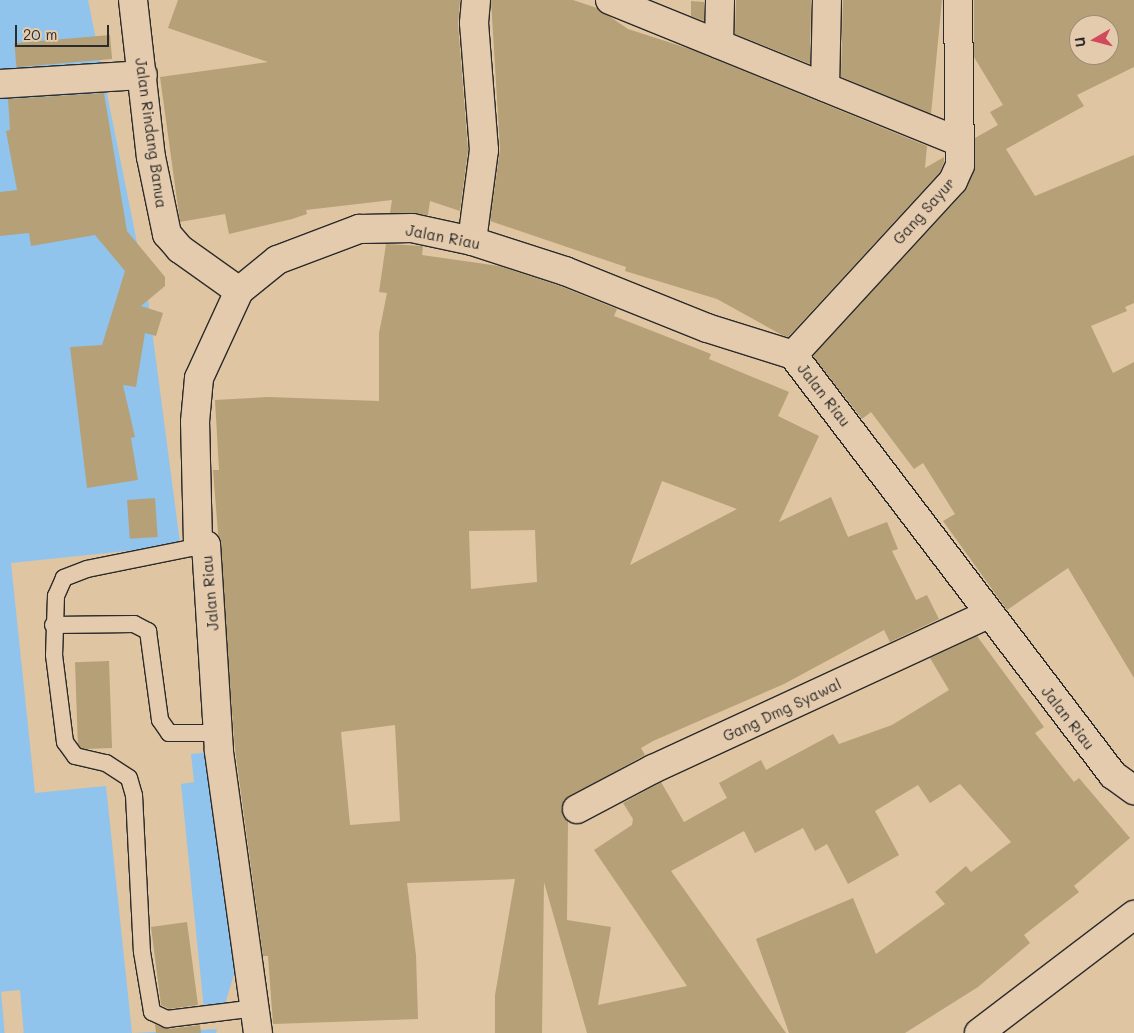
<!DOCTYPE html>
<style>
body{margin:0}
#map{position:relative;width:1134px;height:1033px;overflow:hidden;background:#dfc5a1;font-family:Mali,sans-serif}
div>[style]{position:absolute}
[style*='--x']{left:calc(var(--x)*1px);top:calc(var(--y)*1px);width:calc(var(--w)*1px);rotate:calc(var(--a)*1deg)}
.water>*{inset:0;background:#90c4ed}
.pier>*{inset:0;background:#dfc5a1;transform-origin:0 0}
.building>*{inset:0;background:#b6a077;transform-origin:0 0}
.roads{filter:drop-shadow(1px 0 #2b2b2b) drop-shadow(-1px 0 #2b2b2b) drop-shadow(0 1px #2b2b2b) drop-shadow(0 -1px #2b2b2b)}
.service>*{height:16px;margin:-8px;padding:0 8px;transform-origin:8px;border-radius:8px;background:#e5cbad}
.minor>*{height:28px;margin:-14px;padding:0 14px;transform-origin:14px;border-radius:14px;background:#e5cbad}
.tertiary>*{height:28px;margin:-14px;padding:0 14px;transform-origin:14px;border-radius:14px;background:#e5cbad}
span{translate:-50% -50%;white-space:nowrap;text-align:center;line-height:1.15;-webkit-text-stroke:5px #e5cbad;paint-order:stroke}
.street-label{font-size:15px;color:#2b2b2b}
.north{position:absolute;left:1069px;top:15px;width:50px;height:50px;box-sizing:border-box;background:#e5cbad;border:1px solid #9b8b79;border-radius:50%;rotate:262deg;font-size:14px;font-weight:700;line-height:20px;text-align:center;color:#2b2b2b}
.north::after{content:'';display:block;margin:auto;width:18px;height:22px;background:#d1495b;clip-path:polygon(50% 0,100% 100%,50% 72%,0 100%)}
.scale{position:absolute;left:15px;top:25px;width:94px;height:22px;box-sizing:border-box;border:2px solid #2b2b2b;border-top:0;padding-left:6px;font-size:15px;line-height:18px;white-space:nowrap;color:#2b2b2b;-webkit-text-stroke:4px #e5cbad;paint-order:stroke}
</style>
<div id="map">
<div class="water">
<i style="clip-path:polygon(0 0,88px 0,147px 292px,236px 968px,216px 1033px,0 1033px)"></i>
</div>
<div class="pier">
<i style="clip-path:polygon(183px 545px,210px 752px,191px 754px,194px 782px,181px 784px,204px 1010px,226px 1008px,219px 1029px,132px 1033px,106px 786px,35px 793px,11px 563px)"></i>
<i style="left:20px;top:990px;width:43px;height:19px;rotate:85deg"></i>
</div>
<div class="building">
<i style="clip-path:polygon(178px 0,460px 0,458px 24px,468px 150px,460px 211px,430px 201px,428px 215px,390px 213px,392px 200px,306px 210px,307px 214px,292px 219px,229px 234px,225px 214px,180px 222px,160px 77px,268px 62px,168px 28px)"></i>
<i style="clip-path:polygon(491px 0,573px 0,597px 8px,628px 29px,690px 49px,927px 146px,925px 168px,944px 157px,944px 162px,940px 172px,788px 337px,782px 335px,717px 299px,625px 271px,626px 267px,490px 221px,500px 149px)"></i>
<i style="clip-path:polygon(736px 0,811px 0,810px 64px,735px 34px)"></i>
<i style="clip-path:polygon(843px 0,942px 0,931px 114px,841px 77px)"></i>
<i style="clip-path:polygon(evenodd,974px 0,1134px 0,1134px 67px,1077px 95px,1084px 106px,1006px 149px,1035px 196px,1134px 155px,1134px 303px,1125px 307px,1127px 311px,1091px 326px,1113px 373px,1134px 362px,1134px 678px,1068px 568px,1007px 610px,943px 521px,955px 514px,923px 463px,914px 469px,871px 412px,862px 419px,813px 356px,964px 192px,974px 171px,975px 138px,998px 125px,990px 112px,1003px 105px,974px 57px,974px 0,1079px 25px,1109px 25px,1109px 55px,1079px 55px,1079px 25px)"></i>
<i style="clip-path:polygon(691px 1px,704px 2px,704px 21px,691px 16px)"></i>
<i style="left:110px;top:35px;width:24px;height:96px;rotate:85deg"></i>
<i style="clip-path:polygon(104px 93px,127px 231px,165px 277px,165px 286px,141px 306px,163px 313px,156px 336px,145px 333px,136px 387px,123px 385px,135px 437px,131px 438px,138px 480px,87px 488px,70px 347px,102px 345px,125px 271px,95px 235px,31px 246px,29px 233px,0 236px,0 192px,17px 190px,6px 131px,10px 130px,8px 99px)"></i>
<i style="clip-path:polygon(evenodd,386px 244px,423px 246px,422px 255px,499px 266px,560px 286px,617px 309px,614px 316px,711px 354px,709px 359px,789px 392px,778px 416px,819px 436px,779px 522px,831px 497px,848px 537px,887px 522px,898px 549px,892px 551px,916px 600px,927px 595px,939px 619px,890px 642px,884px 630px,784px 684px,653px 741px,641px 748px,645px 755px,564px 800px,561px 809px,568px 822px,567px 920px,611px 927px,598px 1005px,687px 986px,594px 850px,632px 825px,633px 819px,623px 803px,661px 782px,684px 822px,727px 798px,719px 783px,761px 760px,766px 770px,833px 734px,839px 744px,892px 725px,949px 690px,930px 658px,977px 636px,1044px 727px,1035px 733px,1074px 782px,1079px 778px,1130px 838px,1074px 886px,1079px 892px,1024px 935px,1030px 943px,978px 987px,905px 1033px,789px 1033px,756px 939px,853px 898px,876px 954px,945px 904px,935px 892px,966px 866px,971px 872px,1011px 842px,960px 784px,930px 803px,918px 785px,875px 811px,899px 855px,848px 884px,827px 844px,815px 851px,803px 828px,755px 853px,744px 831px,671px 871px,786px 1033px,587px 1033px,544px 882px,542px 1033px,495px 1033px,495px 995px,515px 879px,407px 883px,416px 955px,418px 1019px,273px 1024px,268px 956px,263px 956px,235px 749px,213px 470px,219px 470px,215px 400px,268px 397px,379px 401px,379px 333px,387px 293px,379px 292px,386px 244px,662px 481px,737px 509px,630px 565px,662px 481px,386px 244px,535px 530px,537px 582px,471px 589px,469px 531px,535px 530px,386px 244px,395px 725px,400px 821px,350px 825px,341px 732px,395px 725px)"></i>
<i style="left:155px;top:498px;width:39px;height:28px;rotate:86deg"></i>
<i style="left:109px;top:661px;width:87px;height:34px;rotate:88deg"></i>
<i style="clip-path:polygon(187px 922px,198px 1005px,169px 1009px,161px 1005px,151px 927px)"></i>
<i style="clip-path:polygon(155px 1024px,168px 1029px,200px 1025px,201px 1033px,156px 1033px)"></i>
</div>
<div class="roads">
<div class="service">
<i style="--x:206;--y:545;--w:121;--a:168.6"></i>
<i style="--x:87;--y:569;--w:25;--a:159"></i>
<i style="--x:64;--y:578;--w:20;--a:114"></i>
<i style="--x:56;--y:596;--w:59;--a:91.9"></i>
<i style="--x:54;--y:655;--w:88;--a:82.8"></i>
<i style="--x:65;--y:742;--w:17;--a:54"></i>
<i style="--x:75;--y:756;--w:32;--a:13"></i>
<i style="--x:106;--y:763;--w:27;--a:33"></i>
<i style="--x:129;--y:778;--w:18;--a:74"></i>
<i style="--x:134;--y:795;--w:157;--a:87.1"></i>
<i style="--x:142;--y:952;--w:61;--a:80.5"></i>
<i style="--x:152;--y:1012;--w:17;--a:25"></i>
<i style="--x:167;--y:1019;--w:90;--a:-7"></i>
<i style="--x:53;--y:625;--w:81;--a:-0.7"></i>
<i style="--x:134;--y:624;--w:16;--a:27"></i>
<i style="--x:148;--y:631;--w:90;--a:82.3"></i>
<i style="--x:160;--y:720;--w:16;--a:55"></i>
<i style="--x:169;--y:733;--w:50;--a:0"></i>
</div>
<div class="minor">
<i style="--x:133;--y:0;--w:158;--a:83.5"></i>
<i style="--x:151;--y:157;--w:79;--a:78.3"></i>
<i style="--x:167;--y:234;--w:20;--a:49"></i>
<i style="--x:180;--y:249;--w:72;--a:35.4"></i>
<i style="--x:610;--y:0;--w:377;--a:22.1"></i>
<i style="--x:719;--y:44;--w:44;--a:-88.7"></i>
<i style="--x:0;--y:84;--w:143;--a:-3.6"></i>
<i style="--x:825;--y:87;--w:87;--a:-88.7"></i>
<i style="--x:472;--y:241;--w:92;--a:-82.5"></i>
<i style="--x:484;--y:150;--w:127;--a:-94.5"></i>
<i style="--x:474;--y:23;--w:23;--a:-85"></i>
<i style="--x:793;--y:355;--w:236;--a:-47.4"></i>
<i style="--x:953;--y:181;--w:17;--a:-66"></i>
<i style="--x:960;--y:165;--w:165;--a:-90.7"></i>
<i style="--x:577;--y:809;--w:86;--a:-27.8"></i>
<i style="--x:653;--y:769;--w:369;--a:-24.8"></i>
<i style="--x:258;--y:1033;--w:285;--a:-97.9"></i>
<i style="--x:219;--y:751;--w:206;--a:-93.6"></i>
<i style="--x:206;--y:545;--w:8;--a:-166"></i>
<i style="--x:198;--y:543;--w:121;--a:-91.4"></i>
<i style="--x:195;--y:422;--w:44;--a:-84.8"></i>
<i style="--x:199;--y:378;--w:96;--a:-65.3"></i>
<i style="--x:239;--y:291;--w:49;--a:-39.2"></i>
<i style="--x:277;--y:260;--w:88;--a:-20.7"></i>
<i style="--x:359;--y:229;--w:53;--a:-1.1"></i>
<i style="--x:412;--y:228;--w:61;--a:12.2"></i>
<i style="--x:472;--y:241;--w:98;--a:17.9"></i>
<i style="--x:565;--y:271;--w:153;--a:21.9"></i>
<i style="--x:707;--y:328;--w:90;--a:17.4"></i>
<i style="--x:793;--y:355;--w:528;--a:52.7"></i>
<i style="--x:1113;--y:775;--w:26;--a:36"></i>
</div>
<div class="tertiary">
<i style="--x:979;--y:1033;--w:195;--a:-37.3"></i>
</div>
</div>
<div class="street-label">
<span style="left:151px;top:133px;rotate:82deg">Jalan Rindang Banua</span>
<span style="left:924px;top:211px;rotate:-48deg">Gang Sayur</span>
<span style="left:443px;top:237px;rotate:11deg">Jalan Riau</span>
<span style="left:824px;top:395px;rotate:52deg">Jalan Riau</span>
<span style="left:210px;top:593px;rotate:-95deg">Jalan Riau</span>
<span style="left:782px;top:710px;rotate:-25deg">Gang Dmg Syawal</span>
<span style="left:1068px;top:718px;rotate:52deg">Jalan Riau</span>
</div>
<div class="north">U</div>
<div class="scale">20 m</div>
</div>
